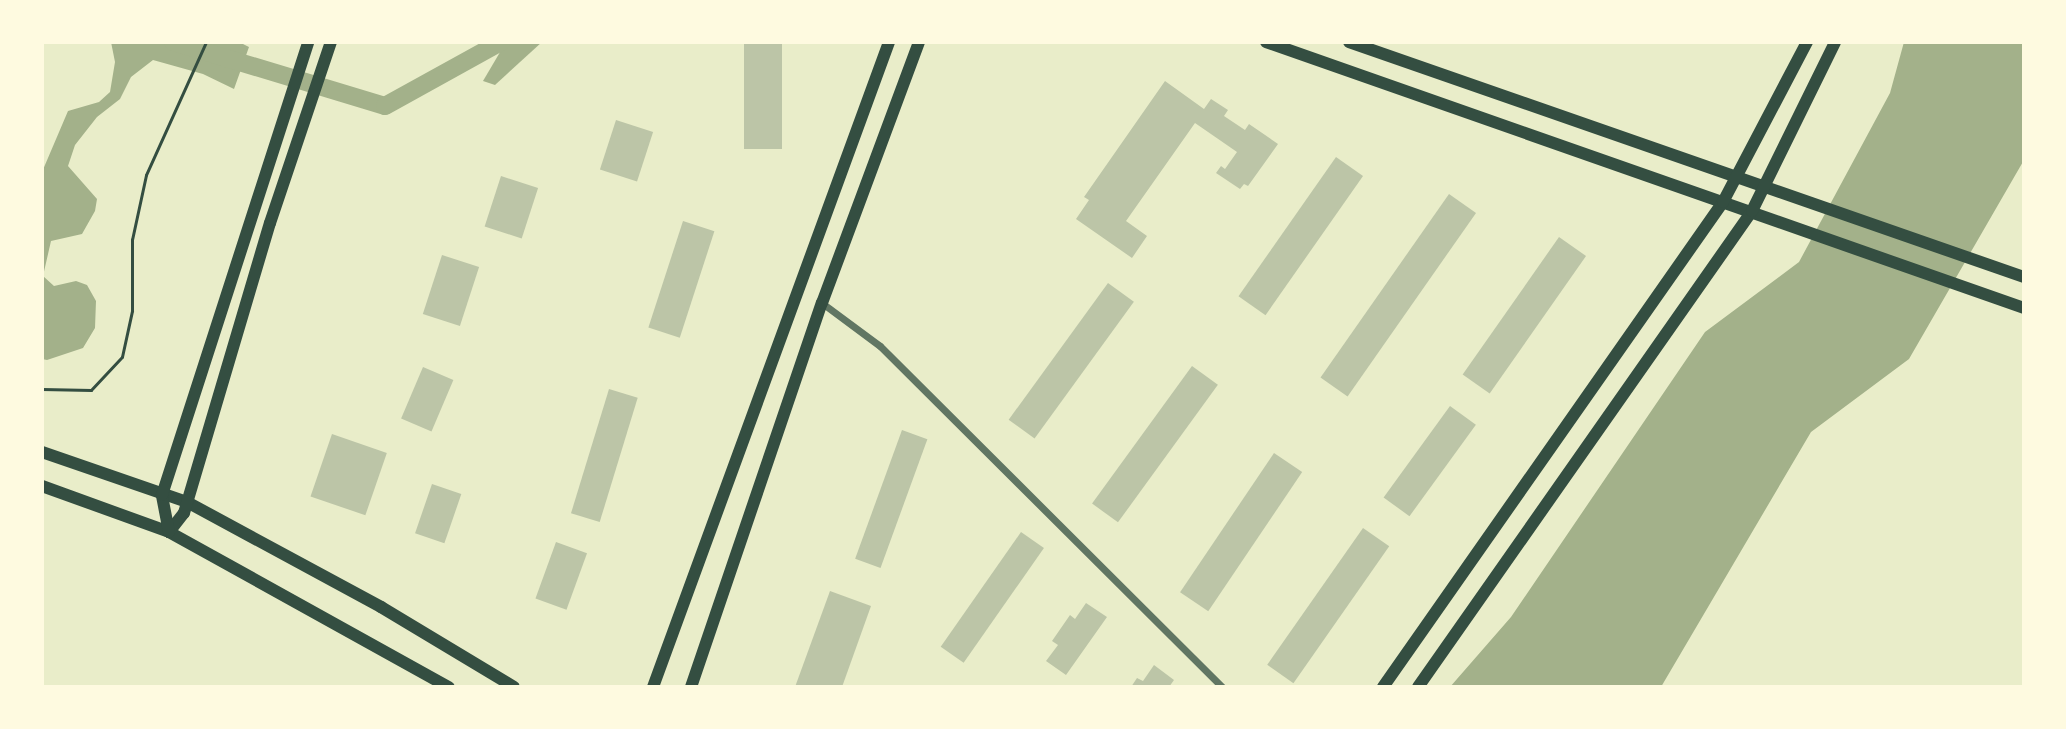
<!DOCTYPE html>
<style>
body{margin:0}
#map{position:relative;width:2066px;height:729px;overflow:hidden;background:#e9edc9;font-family:Mulish,sans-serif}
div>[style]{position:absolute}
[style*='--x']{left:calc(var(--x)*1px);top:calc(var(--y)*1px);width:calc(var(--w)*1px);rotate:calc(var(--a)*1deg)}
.water>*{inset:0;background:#a3b18a}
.canal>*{height:18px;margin:-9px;padding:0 9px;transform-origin:9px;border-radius:9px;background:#a3b18a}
.building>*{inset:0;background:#bcc5a7;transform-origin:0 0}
.path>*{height:2.5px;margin:-1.25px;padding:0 1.25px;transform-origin:1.25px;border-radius:1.25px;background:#344e41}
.minor>*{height:7px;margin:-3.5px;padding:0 3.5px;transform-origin:3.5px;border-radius:3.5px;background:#617663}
.secondary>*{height:12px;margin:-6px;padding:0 6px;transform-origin:6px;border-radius:6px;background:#344e41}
span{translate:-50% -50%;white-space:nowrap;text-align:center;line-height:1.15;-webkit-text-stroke:7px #fefae0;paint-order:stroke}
.frame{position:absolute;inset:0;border:44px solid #fefae0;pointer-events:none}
</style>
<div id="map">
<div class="water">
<i style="clip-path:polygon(111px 42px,239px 42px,249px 47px,234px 89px,203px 74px,153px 60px,131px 77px,120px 99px,97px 117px,75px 145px,68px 166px,97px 199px,95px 211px,82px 234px,51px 241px,43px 276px,54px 286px,76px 281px,87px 285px,96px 301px,95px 328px,83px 348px,47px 360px,42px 359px,42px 172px,68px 111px,99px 102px,110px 92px,115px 62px)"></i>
<i style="clip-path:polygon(506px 42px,542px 42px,495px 85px,483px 81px)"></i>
<i style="clip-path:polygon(1904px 42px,2024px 42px,2024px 160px,1909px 359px,1811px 432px,1661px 687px,1450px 687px,1511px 617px,1705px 332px,1799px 262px,1890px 93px)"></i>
</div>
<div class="canal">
<i style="--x:173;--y:42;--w:221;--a:16.8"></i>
<i style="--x:385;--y:106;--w:132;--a:-28.9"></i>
</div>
<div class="building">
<i style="left:744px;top:42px;width:38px;height:107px"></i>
<i style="clip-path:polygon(1165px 81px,1204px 109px,1211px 99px,1228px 110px,1224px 116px,1245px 130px,1249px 124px,1278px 144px,1248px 186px,1244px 184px,1240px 189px,1216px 173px,1221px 166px,1225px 169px,1237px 152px,1195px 123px,1126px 221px,1147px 236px,1132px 258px,1076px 219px,1089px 200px,1084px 197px)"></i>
<i style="left:616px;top:120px;width:39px;height:52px;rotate:18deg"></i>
<i style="left:1336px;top:157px;width:33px;height:170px;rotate:35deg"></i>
<i style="left:501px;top:176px;width:39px;height:53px;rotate:18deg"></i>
<i style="left:1449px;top:194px;width:33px;height:224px;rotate:35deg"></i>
<i style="left:683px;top:221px;width:33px;height:112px;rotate:18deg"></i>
<i style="left:1559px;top:237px;width:33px;height:168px;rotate:35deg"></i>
<i style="left:442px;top:255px;width:39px;height:62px;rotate:18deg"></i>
<i style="left:1108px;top:283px;width:32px;height:169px;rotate:36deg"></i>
<i style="left:1192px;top:366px;width:32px;height:170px;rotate:36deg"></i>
<i style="left:423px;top:367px;width:33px;height:56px;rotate:23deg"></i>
<i style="left:609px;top:389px;width:30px;height:130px;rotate:17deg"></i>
<i style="left:1450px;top:406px;width:32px;height:113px;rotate:36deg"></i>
<i style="left:902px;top:430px;width:27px;height:137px;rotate:20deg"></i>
<i style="left:332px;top:434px;width:58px;height:66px;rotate:19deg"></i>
<i style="left:1274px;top:453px;width:34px;height:168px;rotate:34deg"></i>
<i style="left:432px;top:484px;width:31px;height:52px;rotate:19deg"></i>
<i style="left:1363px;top:528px;width:32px;height:167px;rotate:35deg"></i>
<i style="left:1021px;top:532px;width:28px;height:140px;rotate:35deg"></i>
<i style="left:556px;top:542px;width:33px;height:60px;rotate:20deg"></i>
<i style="clip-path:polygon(830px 591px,871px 606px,842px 687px,795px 687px)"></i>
<i style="clip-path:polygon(1086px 603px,1107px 617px,1066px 675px,1046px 661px,1058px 645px,1052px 641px,1070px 615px,1075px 619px)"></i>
<i style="clip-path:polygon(1154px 665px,1174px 680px,1169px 687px,1131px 687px,1137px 678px,1143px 681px)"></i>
</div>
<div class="path">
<i style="--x:42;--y:389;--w:49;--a:1.2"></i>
<i style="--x:91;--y:390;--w:45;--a:-46.8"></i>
<i style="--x:122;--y:357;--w:47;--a:-77.7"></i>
<i style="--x:132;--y:311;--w:71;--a:-90"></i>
<i style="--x:132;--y:240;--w:66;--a:-77.8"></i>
<i style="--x:146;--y:175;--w:146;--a:-65.7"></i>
</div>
<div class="minor">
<i style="--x:822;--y:303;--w:72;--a:36.6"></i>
<i style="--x:880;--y:346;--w:483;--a:44.9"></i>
</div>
<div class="secondary">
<i style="--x:1266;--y:42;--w:803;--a:19.34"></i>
<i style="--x:1349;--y:42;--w:715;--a:19.2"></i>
<i style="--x:42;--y:452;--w:153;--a:19"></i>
<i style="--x:187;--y:502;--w:221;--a:28.4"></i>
<i style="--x:381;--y:607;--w:155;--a:31"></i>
<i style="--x:42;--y:486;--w:135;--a:19.9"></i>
<i style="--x:169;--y:532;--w:320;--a:29"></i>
<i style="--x:169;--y:532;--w:24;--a:-52"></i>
<i style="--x:184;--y:513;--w:302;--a:-73.5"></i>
<i style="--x:270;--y:223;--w:191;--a:-71.4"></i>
<i style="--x:169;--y:532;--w:38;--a:-101"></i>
<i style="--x:162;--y:495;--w:476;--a:-72.1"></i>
<i style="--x:653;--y:687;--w:687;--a:-69.9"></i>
<i style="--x:691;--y:687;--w:406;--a:-71.2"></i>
<i style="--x:822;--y:303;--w:278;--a:-69.6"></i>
<i style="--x:1383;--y:687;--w:592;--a:-54.97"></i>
<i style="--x:1723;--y:202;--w:181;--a:-62.3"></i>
<i style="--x:1418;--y:687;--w:581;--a:-54.94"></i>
<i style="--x:1752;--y:211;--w:188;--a:-63.8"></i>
</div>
<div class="frame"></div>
</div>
